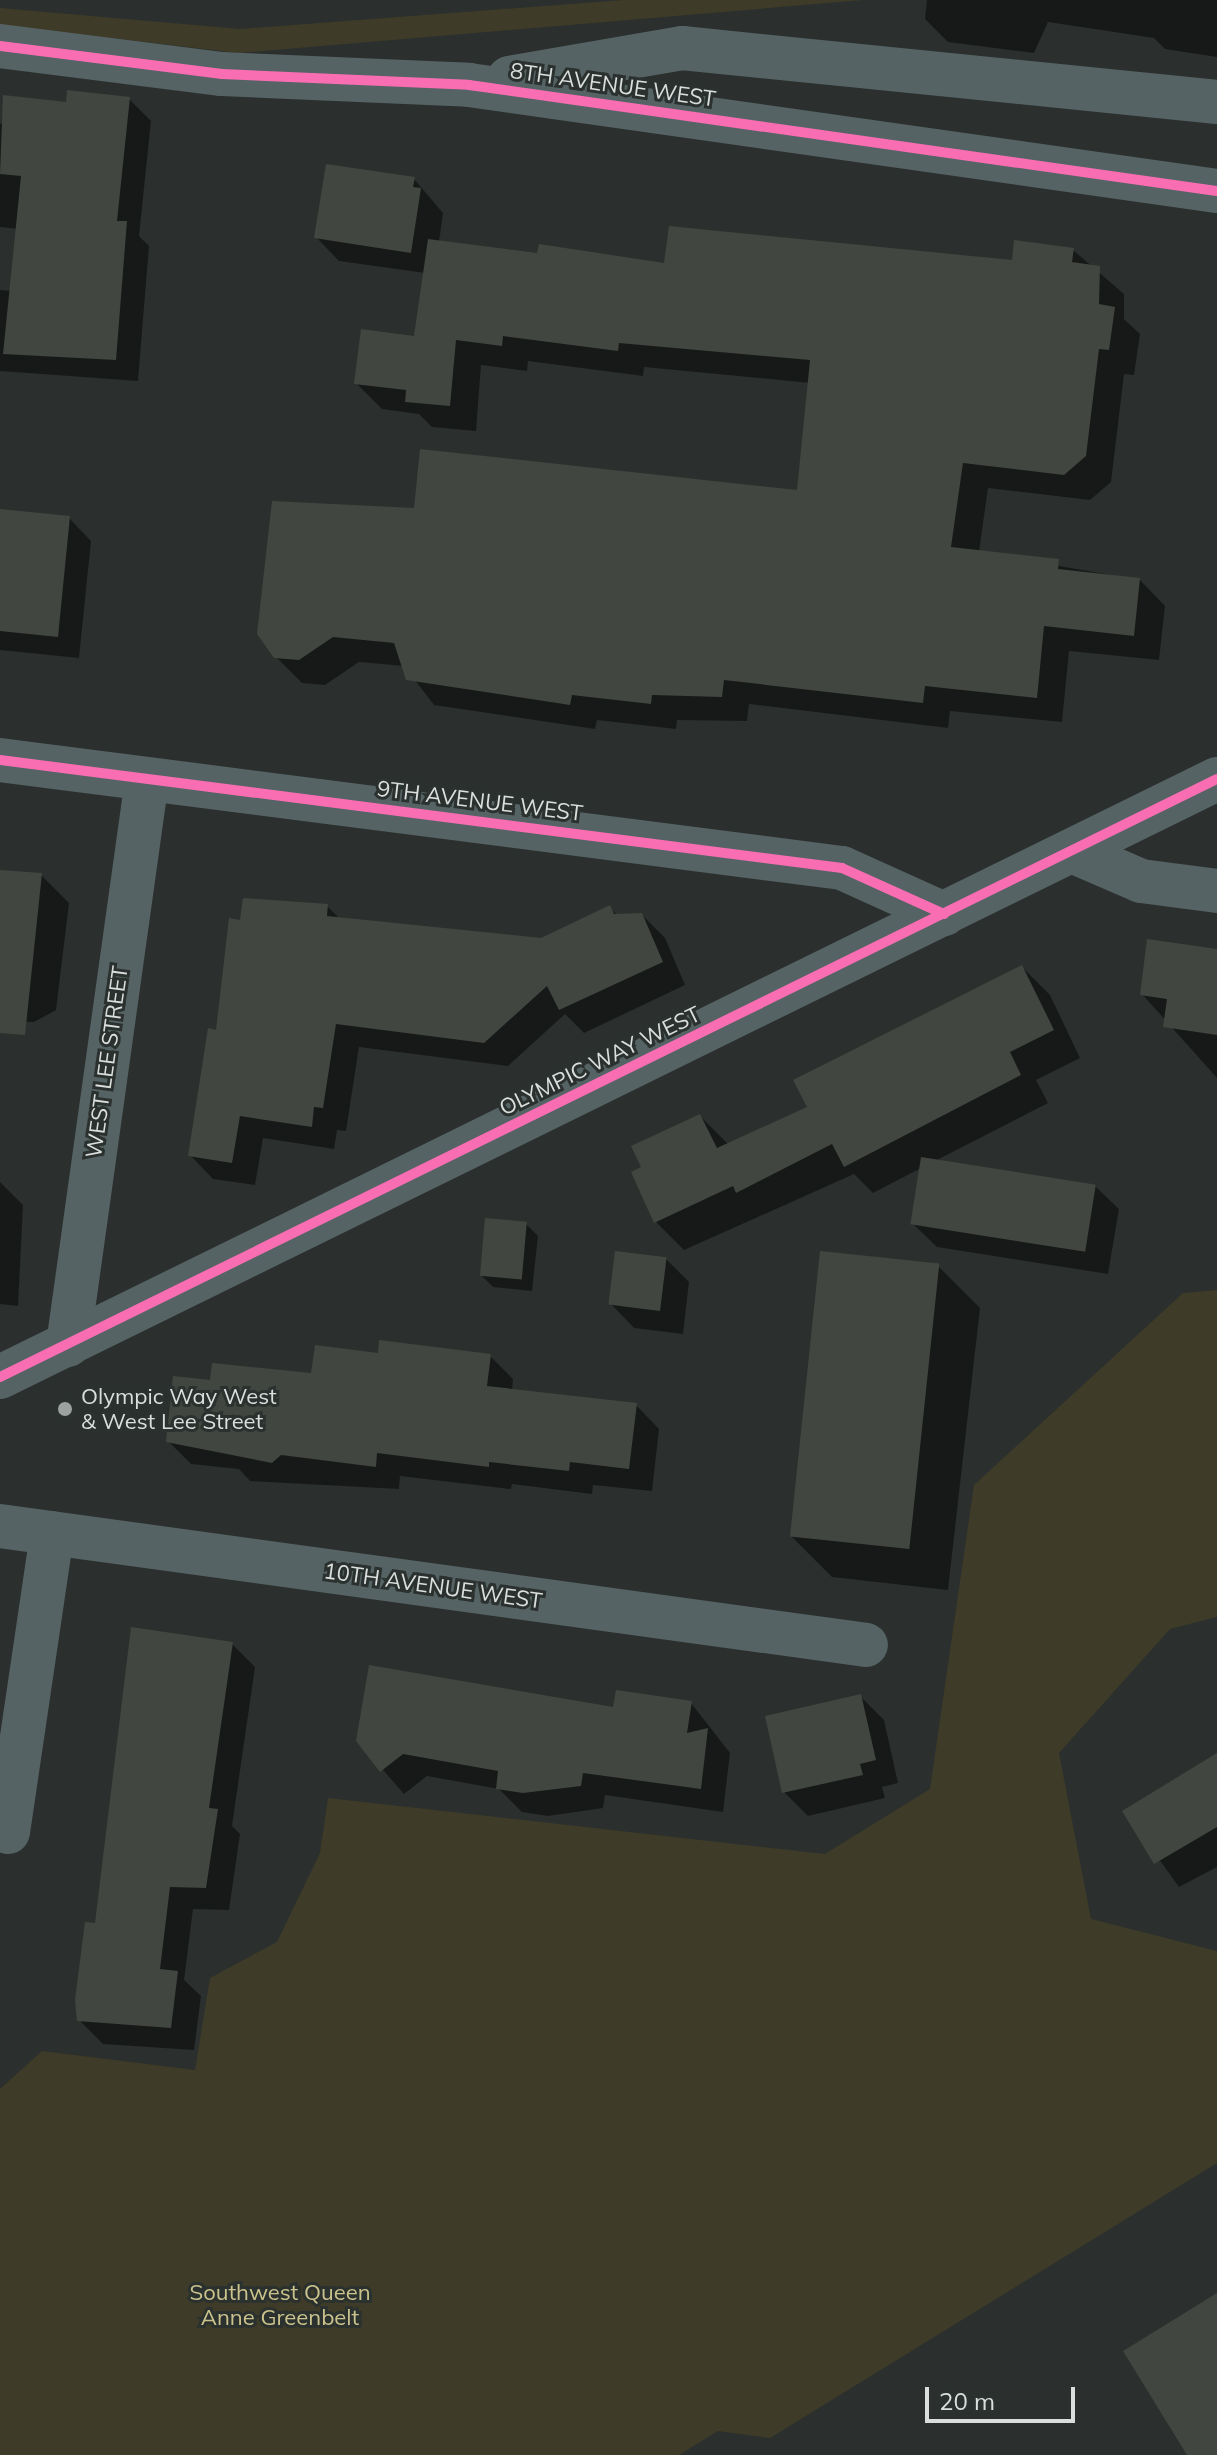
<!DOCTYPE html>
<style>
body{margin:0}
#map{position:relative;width:1217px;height:2455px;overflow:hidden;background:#2b302e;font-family:Mulish,sans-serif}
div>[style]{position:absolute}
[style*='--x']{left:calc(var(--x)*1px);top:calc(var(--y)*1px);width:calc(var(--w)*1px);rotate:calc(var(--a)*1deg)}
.green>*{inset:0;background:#3e3b28}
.shadow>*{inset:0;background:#0007}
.building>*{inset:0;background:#414640;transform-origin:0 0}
.minor>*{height:44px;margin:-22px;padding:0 22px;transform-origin:22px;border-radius:22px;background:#566364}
.tertiary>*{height:44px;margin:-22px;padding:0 22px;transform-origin:22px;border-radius:22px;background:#566364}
.cycleway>*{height:10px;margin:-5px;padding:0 5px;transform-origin:5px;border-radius:5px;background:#f96db3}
.dots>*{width:22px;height:22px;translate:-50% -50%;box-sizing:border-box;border:4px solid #2a312e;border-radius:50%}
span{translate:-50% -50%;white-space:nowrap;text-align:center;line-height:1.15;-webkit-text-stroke:6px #2a312e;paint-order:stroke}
.street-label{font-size:22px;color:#dadfdd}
.poi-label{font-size:22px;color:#dadfdd}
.left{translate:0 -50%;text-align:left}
.park-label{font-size:22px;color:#ccc38c}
.scale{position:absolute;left:925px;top:2387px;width:150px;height:36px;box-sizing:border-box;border:4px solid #dadfdd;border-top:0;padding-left:10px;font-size:24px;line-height:28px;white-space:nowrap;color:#dadfdd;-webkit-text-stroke:6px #2a312e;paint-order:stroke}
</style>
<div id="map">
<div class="green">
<i style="clip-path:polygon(623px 0,863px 0,239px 53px,0 25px,0 8px,240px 29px)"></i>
<i style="clip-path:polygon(1217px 1290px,1217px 1617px,1170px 1629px,1059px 1753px,1091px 1919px,1217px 1951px,1217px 2163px,770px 2438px,718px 2431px,679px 2455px,0 2455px,0 2089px,42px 2051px,195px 2070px,210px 1978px,277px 1942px,320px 1853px,328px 1798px,825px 1854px,930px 1789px,974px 1485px,1183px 1293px)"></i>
</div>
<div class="shadow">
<i style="clip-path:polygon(927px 0,1217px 0,1217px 57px,1165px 49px,1154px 38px,1048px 22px,1034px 53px,948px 42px,925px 19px)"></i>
<i style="clip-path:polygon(129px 99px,151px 121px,139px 236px,149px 246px,138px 381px,0 371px,0 290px,12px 291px,18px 229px,0 227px,0 124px,68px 104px)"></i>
<i style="clip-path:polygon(414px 179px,443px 213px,439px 242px,539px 256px,666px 266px,1014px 262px,1073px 250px,1124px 294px,1124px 319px,1140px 334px,1134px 375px,1124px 374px,1111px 482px,1090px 500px,988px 488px,979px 552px,1140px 580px,1165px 606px,1159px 660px,1069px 651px,1062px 722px,950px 711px,948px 728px,749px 704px,747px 721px,677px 720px,676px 729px,597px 720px,595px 729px,434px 705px,404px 666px,359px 662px,325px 685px,302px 683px,276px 657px,415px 510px,799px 492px,810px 383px,644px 367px,643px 376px,528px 361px,527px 371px,481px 365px,476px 431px,432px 427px,419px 414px,382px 409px,356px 383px,415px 338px,425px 273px,339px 261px,316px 237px)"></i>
<i style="clip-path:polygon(0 511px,69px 518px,91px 541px,79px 658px,0 650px)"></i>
<i style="clip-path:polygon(0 875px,41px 875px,69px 903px,56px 1010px,34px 1022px,0 1021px)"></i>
<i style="clip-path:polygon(327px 906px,340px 919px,541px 940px,610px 908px,618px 916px,642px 915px,665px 938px,685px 985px,584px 1033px,565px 1014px,508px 1066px,359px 1047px,346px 1131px,337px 1130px,334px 1149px,263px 1138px,255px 1185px,213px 1179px,190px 1155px,242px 922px)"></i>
<i style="clip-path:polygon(1149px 941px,1217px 949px,1217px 1078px,1142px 994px)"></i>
<i style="clip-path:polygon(1022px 967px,1050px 995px,1080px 1058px,1036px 1080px,1048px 1103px,935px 1161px,1095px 1186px,1119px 1209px,1108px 1274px,937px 1247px,913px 1224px,921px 1168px,873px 1193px,854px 1174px,684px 1250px,656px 1222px,644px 1168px,700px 1116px,729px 1145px,810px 1108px)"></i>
<i style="clip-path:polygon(0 1182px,23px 1205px,18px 1306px,0 1304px)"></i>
<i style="clip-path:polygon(526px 1224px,538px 1236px,532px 1291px,493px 1287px,481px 1275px)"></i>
<i style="clip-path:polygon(666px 1259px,689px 1282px,683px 1334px,634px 1328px,611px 1304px)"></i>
<i style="clip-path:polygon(938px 1266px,980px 1308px,948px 1590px,832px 1577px,790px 1535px)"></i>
<i style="clip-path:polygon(380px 1355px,490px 1356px,513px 1379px,512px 1391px,636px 1405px,659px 1429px,652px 1491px,593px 1485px,592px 1494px,512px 1484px,511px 1489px,400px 1476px,399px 1489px,250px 1481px,239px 1469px,191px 1464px,168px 1441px,212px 1382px,313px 1376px)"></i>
<i style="clip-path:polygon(232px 1644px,255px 1667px,232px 1826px,240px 1834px,229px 1910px,193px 1909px,184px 1980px,201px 1996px,194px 2050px,103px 2044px,79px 2020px)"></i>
<i style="clip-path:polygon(860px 1696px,884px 1720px,898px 1783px,882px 1787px,885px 1798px,808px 1816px,784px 1792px)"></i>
<i style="clip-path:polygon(691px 1703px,730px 1753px,723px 1812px,605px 1795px,603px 1808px,548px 1816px,522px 1812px,499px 1789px,427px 1776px,404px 1794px,358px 1741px)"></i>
<i style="clip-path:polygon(1217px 1769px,1217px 1867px,1179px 1887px,1125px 1812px)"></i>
</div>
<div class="building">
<i style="clip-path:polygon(67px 90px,130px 97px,117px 221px,127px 221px,116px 360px,3px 354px,21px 176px,0 174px,3px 95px,66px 102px)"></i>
<i style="clip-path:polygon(326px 164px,415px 177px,413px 187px,421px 188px,411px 253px,314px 238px)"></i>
<i style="clip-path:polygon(669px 226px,1012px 260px,1014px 240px,1074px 248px,1072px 262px,1100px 266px,1099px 304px,1115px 307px,1109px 350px,1099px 349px,1086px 456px,1064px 475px,963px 463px,951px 547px,1059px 559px,1058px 569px,1140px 578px,1134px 636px,1044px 626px,1037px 698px,925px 686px,923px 703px,724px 680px,722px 697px,652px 695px,651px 704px,572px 695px,570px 705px,406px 680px,394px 643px,333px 637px,299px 660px,274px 658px,257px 634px,272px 501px,414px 508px,420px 449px,797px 490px,810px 360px,619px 343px,618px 351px,503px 336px,502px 346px,456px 340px,450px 406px,405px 402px,406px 390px,354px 384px,361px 329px,414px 336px,428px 239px,537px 253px,539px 244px,664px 263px)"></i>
<i style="clip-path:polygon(0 509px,70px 516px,58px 637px,0 631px)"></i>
<i style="clip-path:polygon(0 870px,42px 873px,25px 1035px,0 1033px)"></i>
<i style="clip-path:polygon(243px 898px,328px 904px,327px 916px,541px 938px,610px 905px,614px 914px,642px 913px,663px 962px,559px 1010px,547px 986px,484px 1043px,336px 1024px,323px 1108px,314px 1107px,312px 1127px,240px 1116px,232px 1163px,188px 1156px,208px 1028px,216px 1030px,229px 918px,240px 920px)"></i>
<i style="clip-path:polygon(1147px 939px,1217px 949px,1217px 1035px,1163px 1027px,1167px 999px,1140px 995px)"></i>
<i style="clip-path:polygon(1022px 965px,1054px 1030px,1010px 1052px,1021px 1075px,844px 1167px,832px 1144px,736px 1193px,733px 1186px,654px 1223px,631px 1172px,641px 1167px,631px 1146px,700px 1114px,717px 1148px,807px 1107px,793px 1080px)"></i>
<i style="left:921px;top:1157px;width:177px;height:68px;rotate:9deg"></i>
<i style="left:485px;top:1218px;width:42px;height:58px;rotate:5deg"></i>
<i style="left:615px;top:1251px;width:52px;height:54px;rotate:7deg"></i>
<i style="left:820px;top:1251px;width:120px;height:287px;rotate:6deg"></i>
<i style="clip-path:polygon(379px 1340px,491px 1354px,487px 1386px,637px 1403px,629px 1469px,570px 1462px,569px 1471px,489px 1462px,489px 1467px,377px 1453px,376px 1467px,281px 1455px,272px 1463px,166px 1442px,173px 1376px,210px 1380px,212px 1363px,311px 1373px,315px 1345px,378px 1353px)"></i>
<i style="clip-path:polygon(131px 1627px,233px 1642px,209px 1808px,218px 1809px,206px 1888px,170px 1887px,160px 1969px,178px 1971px,171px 2028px,77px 2021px,75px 2000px,85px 1922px,95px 1923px)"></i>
<i style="clip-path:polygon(369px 1665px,613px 1707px,616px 1690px,692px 1701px,687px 1733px,708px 1728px,701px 1789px,583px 1773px,581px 1786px,523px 1793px,496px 1789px,498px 1771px,403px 1754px,380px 1772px,356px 1741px)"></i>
<i style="clip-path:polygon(861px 1694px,876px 1760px,860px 1764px,863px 1775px,782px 1793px,765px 1716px)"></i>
<i style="clip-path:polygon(1217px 1753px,1217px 1827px,1154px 1864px,1122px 1811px)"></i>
<i style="clip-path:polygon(1217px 2293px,1217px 2455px,1187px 2455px,1123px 2351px)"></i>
</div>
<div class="minor">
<i style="--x:0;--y:46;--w:224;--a:7.2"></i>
<i style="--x:222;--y:74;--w:247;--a:2.5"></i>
<i style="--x:469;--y:85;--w:755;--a:8.07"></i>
<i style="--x:509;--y:78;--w:176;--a:-9.8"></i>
<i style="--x:682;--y:48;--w:538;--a:5.76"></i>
<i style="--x:0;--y:760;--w:849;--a:7.31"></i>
<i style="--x:842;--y:868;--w:112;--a:24.3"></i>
<i style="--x:1072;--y:851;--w:75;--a:23.5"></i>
<i style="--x:1141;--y:881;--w:77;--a:7.5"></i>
<i style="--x:68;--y:1345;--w:571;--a:-82.05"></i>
<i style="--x:0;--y:1526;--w:874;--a:7.82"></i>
<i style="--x:8;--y:1832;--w:302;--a:-81.6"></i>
</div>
<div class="tertiary">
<i style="--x:0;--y:1377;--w:1356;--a:-26.17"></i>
</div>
<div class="cycleway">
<i style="--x:0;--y:46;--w:224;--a:7.2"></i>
<i style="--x:222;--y:74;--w:247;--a:2.5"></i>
<i style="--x:469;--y:85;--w:755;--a:8.07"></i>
<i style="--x:0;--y:760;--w:849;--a:7.31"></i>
<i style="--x:842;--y:868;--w:112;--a:24.3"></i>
<i style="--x:0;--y:1377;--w:1356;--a:-26.17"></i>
</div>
<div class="dots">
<i style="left:65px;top:1409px;background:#9da2a0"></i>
</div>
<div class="street-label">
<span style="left:613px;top:85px;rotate:8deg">8TH AVENUE WEST</span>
<span style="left:480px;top:801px;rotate:7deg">9TH AVENUE WEST</span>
<span style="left:600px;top:1061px;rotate:-26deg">OLYMPIC WAY WEST</span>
<span style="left:107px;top:1062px;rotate:-82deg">WEST LEE STREET</span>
<span style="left:433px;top:1586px;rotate:8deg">10TH AVENUE WEST</span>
</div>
<div class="poi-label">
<span class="left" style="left:81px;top:1409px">Olympic Way West<br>&amp; West Lee Street</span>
</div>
<div class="park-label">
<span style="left:280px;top:2305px">Southwest Queen<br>Anne Greenbelt</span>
</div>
<div class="scale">20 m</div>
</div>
